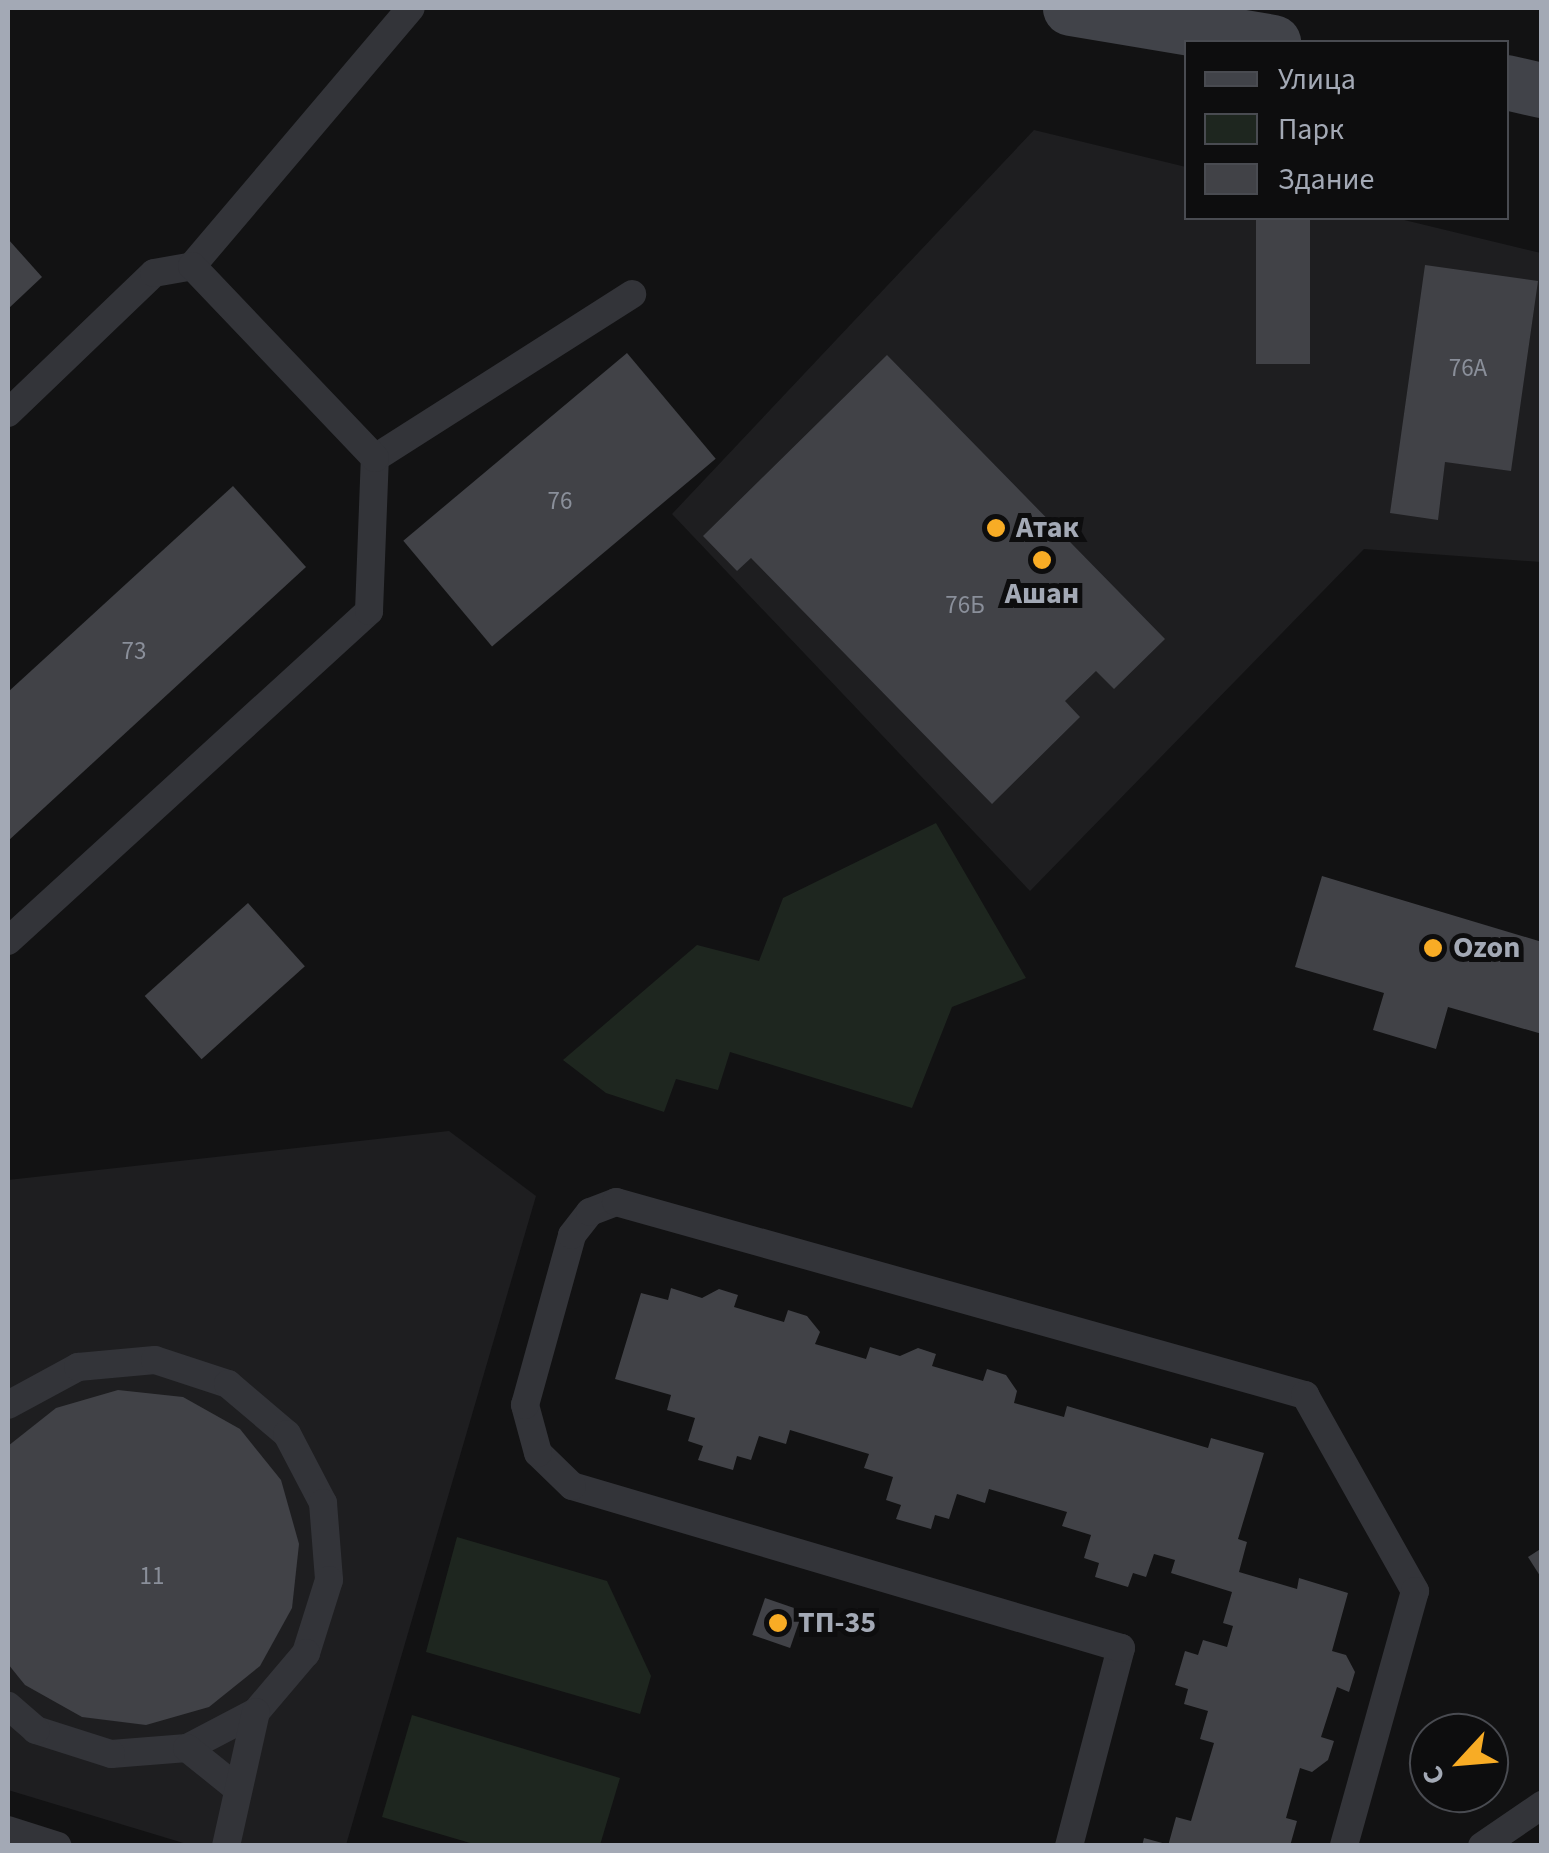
<!DOCTYPE html>
<meta charset="utf-8">
<style>
body{margin:0}
#map{position:relative;width:1549px;height:1853px;overflow:hidden;background:#121213;font-family:"Source Sans 3",sans-serif}
div>[style]{position:absolute}
[style*='--x']{left:calc(var(--x)*1px);top:calc(var(--y)*1px);width:calc(var(--w)*1px);rotate:calc(var(--a)*1deg)}
.built>*{inset:0;background:#1e1e20}
.green>*{inset:0;background:#1e261f}
.building>*{inset:0;background:#414247;transform-origin:0 0}
.lane>*{height:28px;margin:-14px;padding:0 14px;transform-origin:14px;border-radius:14px;background:#333439}
.secondary>*{height:55px;margin:-27.5px;padding:0 27.5px;transform-origin:27.5px;border-radius:27.5px;background:#414349}
.dots>*{width:28px;height:28px;translate:-50% -50%;box-sizing:border-box;border:5px solid #0d0d0e;border-radius:50%}
span{translate:-50% -50%;white-space:nowrap;text-align:center;line-height:1.15;-webkit-text-stroke:10px #0d0d0e;paint-order:stroke}
.number-label{font-size:25px;color:#8a8f9a}
.number-label span{-webkit-text-stroke-width:0}
.poi-label{font-size:30px;color:#a3a9b5;font-weight:700}
.left{translate:0 -50%;text-align:left}
.frame{position:absolute;inset:0;border:10px solid #a3a9b5;pointer-events:none}
.legend{position:absolute;left:1184px;top:40px;width:325px;height:180px;box-sizing:border-box;background:#0d0d0e;border:2px solid #494b51;margin:0;padding:12px 18px;list-style:none;font-size:30px;color:#a3a9b5}
.legend li{display:flex;align-items:center;gap:20px;height:50px}
.legend b{width:50px;border:2px solid #494b51}
.north{position:absolute;left:1409px;top:1713px;width:100px;height:100px;box-sizing:border-box;background:#0d0d0e;border:2px solid #494b51;border-radius:50%;rotate:244deg;font-size:28px;font-weight:700;line-height:40px;text-align:center;color:#a3a9b5}
.north::after{content:'';display:block;margin:auto;width:35px;height:45px;background:#f8ac25;clip-path:polygon(50% 0,100% 100%,50% 72%,0 100%)}
</style>
<div id="map">
<div class="built">
<i style="clip-path:polygon(1034px 130px,1186px 167px,1186px 218px,1396px 218px,1541px 253px,1542px 557px,1541px 562px,1364px 549px,1030px 891px,672px 514px)"></i>
<i style="clip-path:polygon(449px 1131px,536px 1196px,346px 1845px,190px 1845px,8px 1790px,8px 1180px)"></i>
</div>
<div class="green">
<i style="clip-path:polygon(936px 823px,1026px 978px,952px 1007px,912px 1108px,730px 1052px,718px 1090px,676px 1079px,664px 1112px,606px 1093px,563px 1060px,697px 945px,759px 961px,783px 898px)"></i>
<i style="clip-path:polygon(457px 1537px,607px 1581px,651px 1676px,640px 1714px,426px 1652px)"></i>
<i style="clip-path:polygon(412px 1715px,620px 1778px,600px 1845px,477px 1845px,382px 1817px)"></i>
</div>
<div class="building">
<i style="left:1256px;top:218px;width:54px;height:146px"></i>
<i style="clip-path:polygon(8px 239px,42px 277px,8px 309px)"></i>
<i style="clip-path:polygon(1425px 265px,1538px 281px,1511px 471px,1445px 462px,1438px 520px,1390px 513px)"></i>
<i style="left:627px;top:353px;width:138px;height:292px;rotate:50deg"></i>
<i style="clip-path:polygon(887px 355px,1165px 639px,1114px 689px,1096px 671px,1065px 701px,1080px 717px,992px 804px,751px 558px,737px 571px,703px 536px)"></i>
<i style="clip-path:polygon(233px 486px,306px 567px,8px 841px,8px 692px)"></i>
<i style="clip-path:polygon(1322px 876px,1542px 942px,1542px 1034px,1448px 1007px,1436px 1049px,1373px 1030px,1384px 993px,1295px 967px)"></i>
<i style="left:248px;top:903px;width:85px;height:139px;rotate:48deg"></i>
<i style="clip-path:polygon(671px 1288px,702px 1298px,719px 1289px,738px 1295px,734px 1307px,784px 1322px,788px 1310px,807px 1316px,820px 1332px,815px 1344px,866px 1359px,870px 1347px,900px 1356px,918px 1348px,936px 1354px,932px 1366px,983px 1381px,987px 1369px,1006px 1375px,1017px 1391px,1014px 1403px,1064px 1417px,1067px 1406px,1208px 1448px,1211px 1438px,1264px 1453px,1238px 1539px,1247px 1542px,1239px 1572px,1297px 1589px,1299px 1578px,1348px 1593px,1332px 1651px,1346px 1655px,1355px 1672px,1349px 1692px,1337px 1687px,1321px 1737px,1334px 1741px,1328px 1760px,1312px 1772px,1300px 1768px,1286px 1818px,1297px 1821px,1290px 1846px,1168px 1846px,1176px 1817px,1191px 1821px,1214px 1743px,1200px 1739px,1208px 1711px,1184px 1704px,1188px 1689px,1175px 1685px,1185px 1651px,1198px 1655px,1203px 1640px,1227px 1647px,1233px 1626px,1223px 1623px,1232px 1592px,1171px 1573px,1175px 1560px,1154px 1554px,1146px 1577px,1133px 1573px,1128px 1587px,1095px 1577px,1099px 1563px,1084px 1558px,1091px 1535px,1062px 1526px,1067px 1512px,989px 1489px,985px 1503px,957px 1494px,949px 1519px,935px 1515px,931px 1529px,896px 1519px,901px 1505px,886px 1500px,893px 1477px,864px 1468px,869px 1454px,790px 1430px,786px 1444px,759px 1436px,751px 1460px,737px 1456px,733px 1470px,698px 1460px,703px 1446px,688px 1441px,695px 1418px,667px 1410px,671px 1395px,615px 1379px,641px 1293px,668px 1300px)"></i>
<i style="clip-path:polygon(118px 1390px,183px 1397px,240px 1429px,281px 1480px,299px 1544px,292px 1608px,260px 1666px,209px 1707px,146px 1725px,82px 1717px,25px 1685px,8px 1664px,8px 1446px,56px 1408px)"></i>
<i style="clip-path:polygon(1542px 1548px,1542px 1579px,1528px 1557px)"></i>
<i style="left:765px;top:1598px;width:40px;height:39px;rotate:19deg"></i>
<i style="clip-path:polygon(1144px 1838px,1166px 1844px,1166px 1846px,1142px 1846px)"></i>
</div>
<div class="lane">
<i style="--x:8;--y:413;--w:202;--a:-43.8"></i>
<i style="--x:154;--y:273;--w:39;--a:-10"></i>
<i style="--x:192;--y:266;--w:338;--a:-49.7"></i>
<i style="--x:375;--y:458;--w:305;--a:-32.5"></i>
<i style="--x:8;--y:941;--w:489;--a:-42.4"></i>
<i style="--x:369;--y:611;--w:153;--a:-87.8"></i>
<i style="--x:375;--y:458;--w:265;--a:-133.6"></i>
<i style="--x:8;--y:1405;--w:80;--a:-28.5"></i>
<i style="--x:78;--y:1367;--w:77;--a:-5.2"></i>
<i style="--x:155;--y:1360;--w:77;--a:18.2"></i>
<i style="--x:228;--y:1384;--w:77;--a:40.3"></i>
<i style="--x:287;--y:1434;--w:78;--a:62.4"></i>
<i style="--x:323;--y:1503;--w:77;--a:85.5"></i>
<i style="--x:329;--y:1580;--w:77;--a:107.5"></i>
<i style="--x:306;--y:1653;--w:77;--a:130.3"></i>
<i style="--x:256;--y:1712;--w:78;--a:152.4"></i>
<i style="--x:187;--y:1748;--w:76;--a:175.5"></i>
<i style="--x:111;--y:1754;--w:79;--a:-162.3"></i>
<i style="--x:36;--y:1730;--w:37;--a:-139"></i>
<i style="--x:187;--y:1748;--w:65;--a:38.8"></i>
<i style="--x:8;--y:1830;--w:52;--a:17.7"></i>
<i style="--x:226;--y:1846;--w:137;--a:-77.4"></i>
<i style="--x:1069;--y:1846;--w:205;--a:-75.3"></i>
<i style="--x:1121;--y:1648;--w:572;--a:-163.56"></i>
<i style="--x:572;--y:1486;--w:47;--a:-135.9"></i>
<i style="--x:538;--y:1453;--w:50;--a:-105.2"></i>
<i style="--x:525;--y:1405;--w:176;--a:-74.5"></i>
<i style="--x:572;--y:1235;--w:29;--a:-52"></i>
<i style="--x:590;--y:1212;--w:28;--a:-21"></i>
<i style="--x:616;--y:1202;--w:716;--a:15.65"></i>
<i style="--x:1305;--y:1395;--w:225;--a:60.7"></i>
<i style="--x:1415;--y:1591;--w:265;--a:105.6"></i>
<i style="--x:1482;--y:1846;--w:73;--a:-34.3"></i>
</div>
<div class="secondary">
<i style="--x:1070;--y:8;--w:206;--a:9.5"></i>
<i style="--x:1506;--y:82;--w:37;--a:13"></i>
</div>
<div class="dots">
<i style="left:996px;top:528px;background:#f8ac25"></i>
<i style="left:1042px;top:560px;background:#f8ac25"></i>
<i style="left:1433px;top:948px;background:#f8ac25"></i>
<i style="left:778px;top:1623px;background:#f8ac25"></i>
</div>
<div class="number-label">
<span style="left:1468px;top:368px">76А</span>
<span style="left:560px;top:501px">76</span>
<span style="left:965px;top:605px">76Б</span>
<span style="left:134px;top:651px">73</span>
<span style="left:152px;top:1576px">11</span>
</div>
<div class="poi-label">
<span class="left" style="left:1016px;top:528px">Атак</span>
<span style="left:1042px;top:594px">Ашан</span>
<span class="left" style="left:1453px;top:948px">Ozon</span>
<span class="left" style="left:798px;top:1623px">ТП-35</span>
</div>
<div class="frame"></div>
<ul class="legend">
<li><b style="height:12px;background:#414349"></b>Улица</li>
<li><b style="height:28px;background:#1e261f"></b>Парк</li>
<li><b style="height:28px;background:#414247"></b>Здание</li>
</ul>
<div class="north">С</div>
</div>
